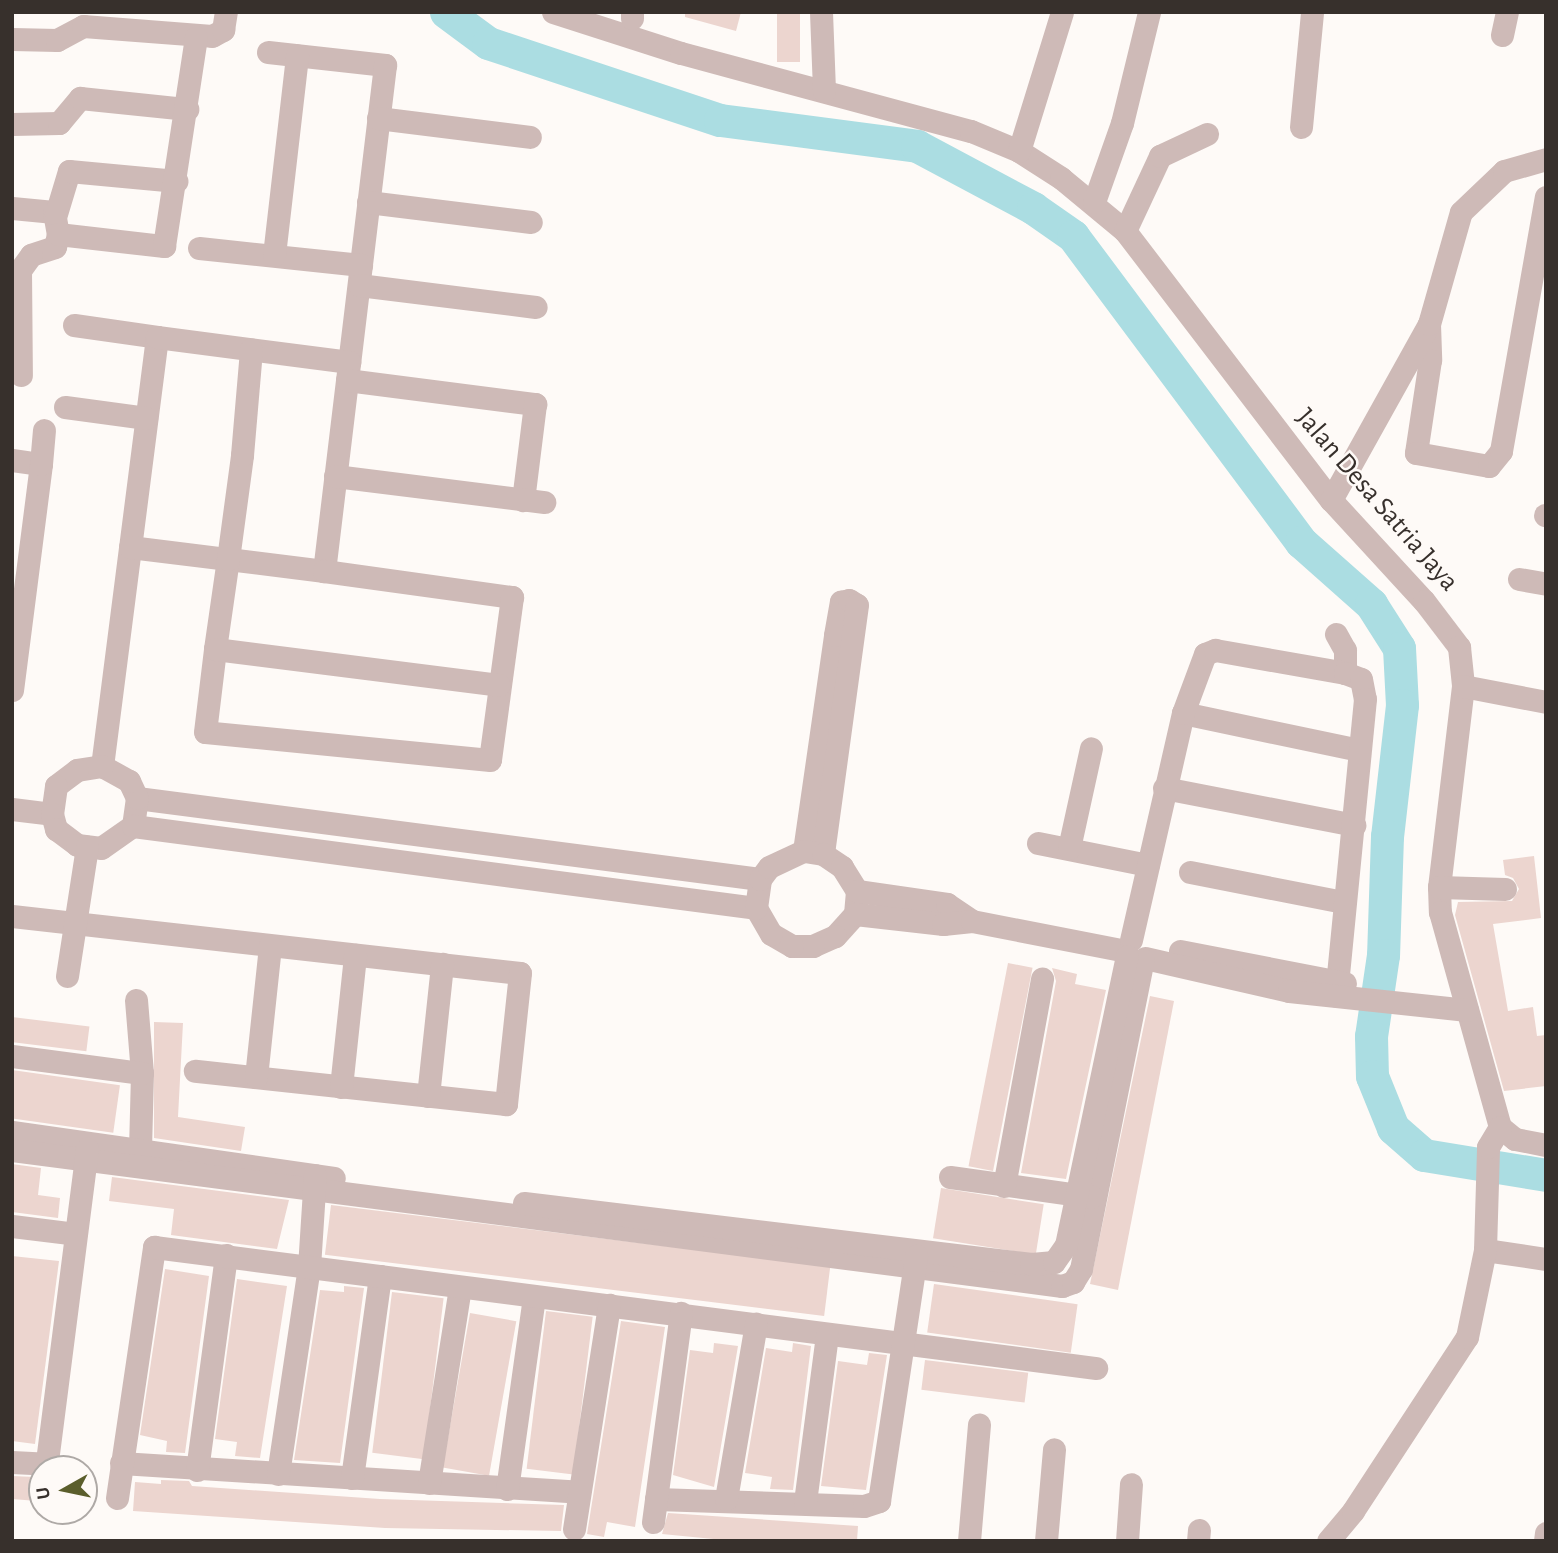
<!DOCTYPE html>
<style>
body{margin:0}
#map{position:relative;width:1558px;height:1553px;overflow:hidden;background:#fefaf7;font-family:"Alegreya Sans",sans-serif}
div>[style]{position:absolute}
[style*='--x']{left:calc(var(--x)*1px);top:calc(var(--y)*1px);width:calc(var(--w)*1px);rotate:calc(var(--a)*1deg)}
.river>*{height:33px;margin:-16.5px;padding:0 16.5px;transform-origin:16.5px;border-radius:16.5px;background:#abdde2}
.building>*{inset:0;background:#ecd5cf;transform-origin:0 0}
.minor>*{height:23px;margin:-11.5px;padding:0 11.5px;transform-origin:11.5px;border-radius:11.5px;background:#cebab7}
span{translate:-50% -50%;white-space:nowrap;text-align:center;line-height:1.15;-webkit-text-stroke:5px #fefaf7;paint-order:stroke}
.street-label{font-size:28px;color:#37302c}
.frame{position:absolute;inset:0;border:14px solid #37302c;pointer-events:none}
.north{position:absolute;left:28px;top:1455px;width:70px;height:70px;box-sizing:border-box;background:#fefaf7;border:2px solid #aea9a6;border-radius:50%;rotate:261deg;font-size:19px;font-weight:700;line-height:28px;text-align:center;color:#37302c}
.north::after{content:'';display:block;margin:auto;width:24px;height:32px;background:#5b5e2c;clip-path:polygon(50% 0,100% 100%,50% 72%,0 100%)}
</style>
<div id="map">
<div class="river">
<i style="--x:446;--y:12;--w:52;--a:36.4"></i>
<i style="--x:488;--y:43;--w:244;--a:18.4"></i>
<i style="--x:720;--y:120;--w:199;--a:7.5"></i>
<i style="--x:917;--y:146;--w:132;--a:28.1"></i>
<i style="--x:1033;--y:208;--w:49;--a:35"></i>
<i style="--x:1073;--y:236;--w:382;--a:53.3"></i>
<i style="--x:1301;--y:542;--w:94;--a:41.5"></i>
<i style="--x:1371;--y:604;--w:52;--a:57.5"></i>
<i style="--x:1399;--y:648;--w:57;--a:87"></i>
<i style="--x:1402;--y:705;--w:132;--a:96.5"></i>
<i style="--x:1387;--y:836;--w:119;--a:91.9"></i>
<i style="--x:1383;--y:955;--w:82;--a:98.4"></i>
<i style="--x:1371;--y:1036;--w:40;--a:88.6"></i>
<i style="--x:1372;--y:1076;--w:56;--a:68"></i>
<i style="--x:1393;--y:1128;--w:41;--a:41.1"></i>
<i style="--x:1424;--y:1155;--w:124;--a:9.3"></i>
</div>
<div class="building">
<i style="clip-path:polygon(685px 12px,741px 12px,736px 31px,685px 17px)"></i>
<i style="left:777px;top:12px;width:23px;height:50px"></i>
<i style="clip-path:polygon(1534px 856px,1541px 918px,1493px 924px,1508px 1011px,1533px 1007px,1537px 1036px,1546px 1035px,1546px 1086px,1504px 1091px,1455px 915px,1458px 902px,1512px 901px,1519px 889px,1513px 878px,1505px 875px,1503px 860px)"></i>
<i style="left:1008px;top:963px;width:25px;height:207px;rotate:11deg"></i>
<i style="clip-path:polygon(1052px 968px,1077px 974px,1075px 984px,1106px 990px,1066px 1179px,1021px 1173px,1056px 981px)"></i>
<i style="clip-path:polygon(1150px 996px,1174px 1001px,1118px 1290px,1090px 1284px)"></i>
<i style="left:12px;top:1017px;width:78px;height:25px;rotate:7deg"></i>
<i style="clip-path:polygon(154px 1022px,183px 1023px,178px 1117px,245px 1127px,241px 1151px,154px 1138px)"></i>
<i style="left:12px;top:1070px;width:109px;height:48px;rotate:8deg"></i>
<i style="clip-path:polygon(12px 1164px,41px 1168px,38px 1195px,60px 1198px,58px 1218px,12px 1212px)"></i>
<i style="clip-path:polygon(112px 1177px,289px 1200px,277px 1249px,171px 1235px,174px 1209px,109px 1201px)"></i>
<i style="left:941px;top:1188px;width:104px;height:51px;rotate:9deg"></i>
<i style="left:331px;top:1205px;width:503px;height:50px;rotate:7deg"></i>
<i style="clip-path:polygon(12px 1256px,59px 1261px,35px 1444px,12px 1441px)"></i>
<i style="clip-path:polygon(165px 1269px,209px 1276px,185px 1453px,166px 1452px,167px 1441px,140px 1435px)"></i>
<i style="clip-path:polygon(237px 1279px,287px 1286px,260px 1458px,235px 1456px,237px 1442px,215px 1439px)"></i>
<i style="left:934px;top:1284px;width:145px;height:49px;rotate:8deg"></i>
<i style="clip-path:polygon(344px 1286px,364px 1288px,340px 1463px,294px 1460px,320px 1290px,344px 1292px)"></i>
<i style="left:392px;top:1292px;width:52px;height:162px;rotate:7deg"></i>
<i style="left:546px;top:1311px;width:47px;height:159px;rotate:7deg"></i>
<i style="left:470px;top:1313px;width:47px;height:157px;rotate:10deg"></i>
<i style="clip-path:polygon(621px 1321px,665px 1327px,635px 1527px,607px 1522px,604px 1537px,587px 1534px)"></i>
<i style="clip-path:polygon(714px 1343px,738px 1346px,714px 1487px,673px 1475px,690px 1350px,713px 1353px)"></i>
<i style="clip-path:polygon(793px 1343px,811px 1346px,793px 1490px,770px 1489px,772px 1477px,745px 1473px,766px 1348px,792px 1352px)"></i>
<i style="clip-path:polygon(869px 1353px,887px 1355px,866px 1490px,821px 1486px,838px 1361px,867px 1365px)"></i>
<i style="left:925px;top:1360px;width:104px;height:30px;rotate:7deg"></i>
<i style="clip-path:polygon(12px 1476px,35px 1477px,37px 1501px,12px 1499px)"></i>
<i style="clip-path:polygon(161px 1480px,189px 1481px,192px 1486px,380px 1499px,564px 1505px,561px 1531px,385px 1528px,133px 1511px,135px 1482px,161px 1484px)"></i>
<i style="clip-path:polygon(668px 1513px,858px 1526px,857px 1541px,734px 1541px,662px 1534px)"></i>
</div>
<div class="minor">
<i style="--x:553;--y:12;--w:134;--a:17.8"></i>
<i style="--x:681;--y:53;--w:300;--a:15.1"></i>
<i style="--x:971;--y:131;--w:52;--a:22.6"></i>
<i style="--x:1019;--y:151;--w:50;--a:32.7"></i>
<i style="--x:1061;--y:178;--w:83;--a:39.6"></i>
<i style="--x:1125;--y:231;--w:339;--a:52.6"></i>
<i style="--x:1331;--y:500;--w:137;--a:47.4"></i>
<i style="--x:1424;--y:601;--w:58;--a:52.7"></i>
<i style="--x:1459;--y:647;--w:39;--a:84"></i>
<i style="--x:1463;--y:686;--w:202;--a:96.8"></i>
<i style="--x:1439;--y:887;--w:25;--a:88"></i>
<i style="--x:1440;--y:912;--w:223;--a:74.4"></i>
<i style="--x:1500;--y:1127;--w:19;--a:39"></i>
<i style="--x:1515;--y:1139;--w:32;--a:11"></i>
<i style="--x:821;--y:12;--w:79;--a:87.8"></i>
<i style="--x:632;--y:18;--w:6;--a:-90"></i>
<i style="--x:1502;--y:35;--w:24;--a:-78"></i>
<i style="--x:12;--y:39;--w:45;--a:1.3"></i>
<i style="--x:57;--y:40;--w:30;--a:-28"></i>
<i style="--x:83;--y:26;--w:129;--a:4.4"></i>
<i style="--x:212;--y:36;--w:13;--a:-29"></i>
<i style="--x:223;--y:30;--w:18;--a:-81"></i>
<i style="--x:268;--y:52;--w:118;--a:6.3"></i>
<i style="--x:385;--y:65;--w:510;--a:96.87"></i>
<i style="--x:378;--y:118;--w:153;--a:7.1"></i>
<i style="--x:12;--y:124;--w:47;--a:-1.2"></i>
<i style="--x:59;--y:123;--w:33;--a:-50"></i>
<i style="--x:80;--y:98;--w:108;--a:5.9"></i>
<i style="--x:1301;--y:127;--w:116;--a:-84.5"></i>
<i style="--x:1019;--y:151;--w:145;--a:-72.8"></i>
<i style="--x:368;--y:202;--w:164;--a:7"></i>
<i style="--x:1094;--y:202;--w:84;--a:-70.5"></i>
<i style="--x:1122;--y:123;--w:114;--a:-76.3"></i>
<i style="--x:12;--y:208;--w:42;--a:5.4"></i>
<i style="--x:54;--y:212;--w:22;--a:80"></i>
<i style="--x:58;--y:234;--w:13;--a:103"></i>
<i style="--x:55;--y:247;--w:25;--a:162"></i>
<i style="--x:31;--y:255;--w:19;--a:126"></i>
<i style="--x:20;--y:270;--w:105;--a:89.5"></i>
<i style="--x:56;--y:214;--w:45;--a:-73.2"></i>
<i style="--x:69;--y:171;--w:108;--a:5.3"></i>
<i style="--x:1125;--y:231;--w:83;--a:-65"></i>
<i style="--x:1160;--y:156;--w:52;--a:-25.1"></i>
<i style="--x:58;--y:234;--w:107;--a:6.5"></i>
<i style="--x:164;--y:246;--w:211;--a:-81.3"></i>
<i style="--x:199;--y:248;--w:163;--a:6"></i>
<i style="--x:274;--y:255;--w:201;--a:-83.4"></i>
<i style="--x:359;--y:285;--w:178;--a:7.1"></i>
<i style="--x:1429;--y:324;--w:36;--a:88"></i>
<i style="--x:1430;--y:360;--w:94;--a:98.6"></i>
<i style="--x:1416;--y:453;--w:74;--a:10.1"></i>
<i style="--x:1489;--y:466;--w:19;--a:-51"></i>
<i style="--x:1501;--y:451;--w:258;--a:-80"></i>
<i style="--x:74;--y:325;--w:84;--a:8.2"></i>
<i style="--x:157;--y:337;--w:433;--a:97.3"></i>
<i style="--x:157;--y:337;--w:194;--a:7.4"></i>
<i style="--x:347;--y:380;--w:190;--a:7.3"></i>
<i style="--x:535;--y:404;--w:97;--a:97.1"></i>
<i style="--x:65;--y:407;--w:82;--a:7.7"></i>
<i style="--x:12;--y:460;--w:29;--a:8"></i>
<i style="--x:41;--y:464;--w:228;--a:97.3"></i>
<i style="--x:41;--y:464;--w:34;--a:-85"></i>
<i style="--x:335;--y:476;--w:211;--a:7.1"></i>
<i style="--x:1331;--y:500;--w:201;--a:-60.9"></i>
<i style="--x:1429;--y:324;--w:116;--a:-74.1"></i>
<i style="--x:1461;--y:212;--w:59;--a:-43.6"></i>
<i style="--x:1504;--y:171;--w:44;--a:-15.9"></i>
<i style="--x:1545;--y:515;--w:1;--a:0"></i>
<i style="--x:130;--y:547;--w:99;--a:7"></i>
<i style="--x:228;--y:559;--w:97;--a:7.1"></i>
<i style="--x:324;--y:571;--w:190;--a:7.9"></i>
<i style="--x:512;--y:597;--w:164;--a:97.7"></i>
<i style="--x:490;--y:760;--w:286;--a:-174.4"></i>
<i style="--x:205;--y:732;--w:84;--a:-83.1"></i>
<i style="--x:215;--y:649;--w:91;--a:-81.8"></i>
<i style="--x:228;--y:559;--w:105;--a:-82.3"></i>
<i style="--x:242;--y:455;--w:106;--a:-85.1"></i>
<i style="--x:1519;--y:579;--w:27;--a:10"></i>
<i style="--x:1336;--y:634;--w:18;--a:61"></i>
<i style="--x:1345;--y:650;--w:23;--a:90"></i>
<i style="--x:215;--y:649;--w:286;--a:7.2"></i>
<i style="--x:1463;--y:686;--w:85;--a:10.9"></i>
<i style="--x:1183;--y:713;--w:180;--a:11.9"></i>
<i style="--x:1164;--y:788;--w:194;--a:11"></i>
<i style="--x:137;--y:798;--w:628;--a:7.41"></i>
<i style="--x:12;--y:809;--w:40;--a:7.1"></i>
<i style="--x:133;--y:826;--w:28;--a:-82"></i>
<i style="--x:137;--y:798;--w:19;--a:-115"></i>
<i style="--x:129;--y:781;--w:31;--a:-151"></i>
<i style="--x:102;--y:766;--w:25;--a:171"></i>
<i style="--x:77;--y:770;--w:26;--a:143"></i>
<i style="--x:56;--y:786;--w:28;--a:98"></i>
<i style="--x:52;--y:814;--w:16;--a:75"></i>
<i style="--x:56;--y:829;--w:26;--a:37"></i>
<i style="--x:77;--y:845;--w:24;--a:7"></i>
<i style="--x:101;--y:848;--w:39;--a:-35"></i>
<i style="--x:133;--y:826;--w:628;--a:7.5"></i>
<i style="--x:1038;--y:843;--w:112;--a:11.3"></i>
<i style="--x:1069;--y:848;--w:102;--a:-77.6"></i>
<i style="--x:804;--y:851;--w:218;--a:-81.8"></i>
<i style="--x:835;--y:635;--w:34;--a:-80"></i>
<i style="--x:841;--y:602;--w:8;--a:-14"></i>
<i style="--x:849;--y:600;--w:9;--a:32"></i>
<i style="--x:857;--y:605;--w:251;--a:97.8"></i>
<i style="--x:1190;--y:872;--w:156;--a:11.1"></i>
<i style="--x:1439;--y:887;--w:66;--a:1.7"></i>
<i style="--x:857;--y:891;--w:23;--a:95"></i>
<i style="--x:855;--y:914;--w:30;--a:132"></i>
<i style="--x:835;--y:936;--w:24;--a:156"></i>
<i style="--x:813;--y:946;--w:21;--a:180"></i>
<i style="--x:792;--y:946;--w:24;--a:-150"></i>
<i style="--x:771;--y:934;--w:30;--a:-120"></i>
<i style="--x:756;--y:908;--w:29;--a:-82"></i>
<i style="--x:760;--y:879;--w:15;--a:-53"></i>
<i style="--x:769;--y:867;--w:38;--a:-25"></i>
<i style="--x:804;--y:851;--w:19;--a:9"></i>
<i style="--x:823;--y:854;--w:23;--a:34"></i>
<i style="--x:842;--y:867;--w:28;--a:58"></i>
<i style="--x:857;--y:891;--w:91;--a:8.2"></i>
<i style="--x:947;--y:904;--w:30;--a:34"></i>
<i style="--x:855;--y:914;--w:89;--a:6.5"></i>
<i style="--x:943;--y:924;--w:29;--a:-6"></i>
<i style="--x:972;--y:921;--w:157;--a:11"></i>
<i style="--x:12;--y:916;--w:511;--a:6.4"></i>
<i style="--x:520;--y:973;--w:132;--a:96.1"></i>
<i style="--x:506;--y:1104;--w:313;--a:-173.9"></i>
<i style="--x:1131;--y:940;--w:233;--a:-77.1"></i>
<i style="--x:1183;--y:713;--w:63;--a:-69.6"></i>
<i style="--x:1205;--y:654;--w:11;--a:-22"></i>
<i style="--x:1215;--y:650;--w:132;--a:10"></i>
<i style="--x:1345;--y:673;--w:17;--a:21"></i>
<i style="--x:1361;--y:679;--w:20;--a:79"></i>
<i style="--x:1365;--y:699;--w:298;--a:95.6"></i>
<i style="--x:1180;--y:951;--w:168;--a:11"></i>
<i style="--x:1145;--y:958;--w:148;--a:12.9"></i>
<i style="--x:1289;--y:991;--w:179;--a:6.1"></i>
<i style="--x:67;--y:976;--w:131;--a:-81.2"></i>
<i style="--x:136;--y:1000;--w:73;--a:85.3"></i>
<i style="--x:142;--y:1073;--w:77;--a:91.5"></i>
<i style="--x:12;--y:1056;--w:131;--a:7.5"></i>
<i style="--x:256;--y:1077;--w:132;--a:-83.9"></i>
<i style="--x:341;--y:1087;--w:133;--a:-83.9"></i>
<i style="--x:428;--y:1096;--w:133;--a:-83.9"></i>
<i style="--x:12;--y:1132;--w:325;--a:8.1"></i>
<i style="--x:12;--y:1150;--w:1059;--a:7.38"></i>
<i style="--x:1062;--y:1286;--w:12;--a:-20"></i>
<i style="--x:1073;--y:1282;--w:15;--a:-58"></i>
<i style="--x:1081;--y:1269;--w:315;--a:-78.7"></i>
<i style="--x:950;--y:1177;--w:143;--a:8"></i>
<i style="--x:1004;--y:1186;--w:211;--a:-79.6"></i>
<i style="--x:524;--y:1203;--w:511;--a:6.86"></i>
<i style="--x:1031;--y:1264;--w:23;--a:-5"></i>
<i style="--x:1054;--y:1262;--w:21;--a:-55"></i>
<i style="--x:1066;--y:1245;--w:295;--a:-78.1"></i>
<i style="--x:12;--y:1226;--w:64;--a:7.1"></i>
<i style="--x:1485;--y:1250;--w:62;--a:8.4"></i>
<i style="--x:12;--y:1462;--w:34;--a:3"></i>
<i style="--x:121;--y:1463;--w:459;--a:3.6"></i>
<i style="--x:46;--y:1469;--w:323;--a:-82.7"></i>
<i style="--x:197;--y:1470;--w:217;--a:-82.3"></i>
<i style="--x:278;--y:1474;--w:209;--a:-81.5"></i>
<i style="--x:309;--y:1267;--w:92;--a:-86.3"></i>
<i style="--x:352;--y:1478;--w:204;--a:-82.1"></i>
<i style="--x:429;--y:1483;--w:198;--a:-81"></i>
<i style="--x:507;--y:1489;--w:194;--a:-82"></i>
<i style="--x:117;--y:1498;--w:254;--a:-81.6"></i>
<i style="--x:154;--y:1247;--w:950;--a:7.32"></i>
<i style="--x:656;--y:1499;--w:208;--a:1.9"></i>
<i style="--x:864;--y:1506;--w:16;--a:-18"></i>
<i style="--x:879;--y:1501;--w:248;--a:-81.4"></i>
<i style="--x:726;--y:1499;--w:178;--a:-80.3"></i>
<i style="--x:805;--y:1502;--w:168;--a:-82.5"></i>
<i style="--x:653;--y:1522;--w:211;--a:-82.4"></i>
<i style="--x:574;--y:1529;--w:227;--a:-81.1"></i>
<i style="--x:969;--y:1541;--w:117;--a:-85.1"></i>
<i style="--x:1046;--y:1541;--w:92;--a:-85"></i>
<i style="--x:1127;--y:1541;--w:57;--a:-86"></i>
<i style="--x:1198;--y:1541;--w:11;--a:-85"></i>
<i style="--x:1328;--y:1541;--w:39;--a:-50"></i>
<i style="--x:1353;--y:1511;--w:208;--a:-56.8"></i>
<i style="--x:1467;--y:1337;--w:89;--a:-78.3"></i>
<i style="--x:1485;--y:1250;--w:103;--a:-88.3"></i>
<i style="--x:1488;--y:1147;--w:23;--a:-59"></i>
<i style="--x:1545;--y:1541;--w:8;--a:-83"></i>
</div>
<div class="street-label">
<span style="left:1377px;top:500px;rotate:49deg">Jalan Desa Satria Jaya</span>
</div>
<div class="frame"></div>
<div class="north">U</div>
</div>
